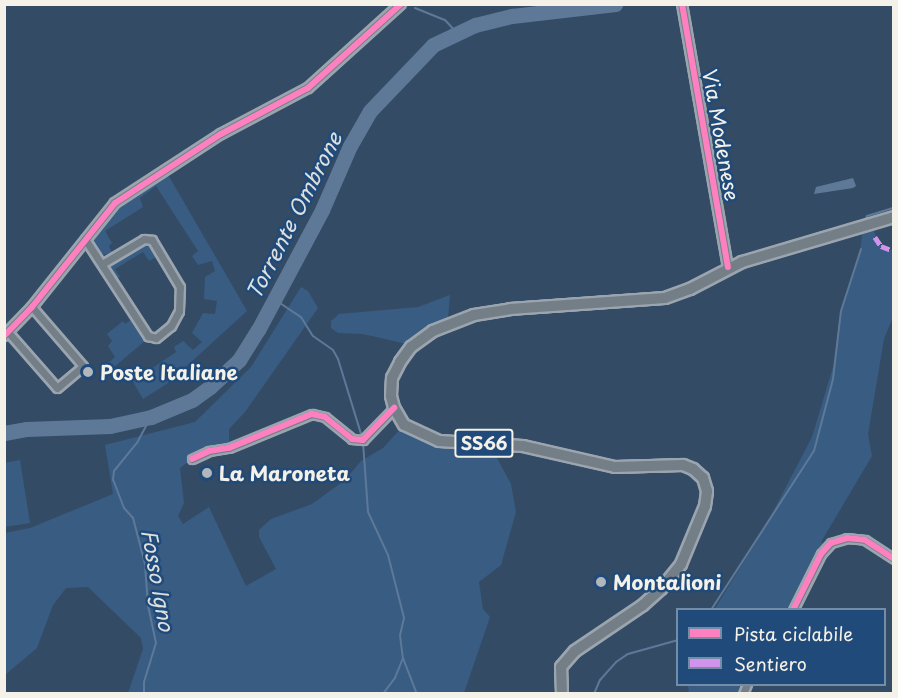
<!DOCTYPE html>
<style>
body{margin:0}
#map{position:relative;width:898px;height:698px;overflow:hidden;background:#344b65;font-family:"Playpen Sans",sans-serif}
div>[style]{position:absolute}
[style*='--x']{left:calc(var(--x)*1px);top:calc(var(--y)*1px);width:calc(var(--w)*1px);rotate:calc(var(--a)*1deg)}
.green>*{inset:0;background:#395c83}
.water>*{inset:0;background:#5e7998}
.stream>*{height:2px;margin:-1px;padding:0 1px;transform-origin:1px;border-radius:1px;background:#5e7998}
.river>*{height:15px;margin:-7.5px;padding:0 7.5px;transform-origin:7.5px;border-radius:7.5px;background:#5e7998}
.roads{filter:drop-shadow(2px 0 #9ba5af) drop-shadow(-2px 0 #9ba5af) drop-shadow(0 2px #9ba5af) drop-shadow(0 -2px #9ba5af)}
.minor>*{height:7px;margin:-3.5px;padding:0 3.5px;transform-origin:3.5px;border-radius:3.5px;background:#737e87}
.tertiary>*{height:8px;margin:-4px;padding:0 4px;transform-origin:4px;border-radius:4px;background:#737e87}
.primary>*{height:10px;margin:-5px;padding:0 5px;transform-origin:5px;border-radius:5px;background:#737e87}
.quiet>*{height:4.5px;margin-top:-2.25px;transform-origin:0;background:repeating-linear-gradient(90deg,#d193ec 0 9px,transparent 0 13.5px)}
.cycleway>*{height:6px;margin:-3px;padding:0 3px;transform-origin:3px;border-radius:3px;background:#ff80c0}
.dots>*{width:16px;height:16px;translate:-50% -50%;box-sizing:border-box;border:3px solid #1f4a7a;border-radius:50%}
span{translate:-50% -50%;white-space:nowrap;text-align:center;line-height:1.15;-webkit-text-stroke:5px #1f4a7a;paint-order:stroke}
.shield-label span{padding:2px 4px;background:#1f4a7a;border:2px solid;border-radius:4px;-webkit-text-stroke-width:0}
.shield-label{font-size:18px;color:#f4f1e8;font-weight:700}
.street-label{font-size:20px;color:#f4f1e8}
.poi-label{font-size:20px;color:#f4f1e8;font-weight:700}
.left{translate:0 -50%;text-align:left}
.water-label{font-size:21px;color:#dee0dd;font-style:italic}
.frame{position:absolute;inset:0;border:6px solid #f4f1e8;pointer-events:none}
.legend{position:absolute;left:676px;top:608px;width:210px;height:78px;box-sizing:border-box;background:#1f4a7a;border:2px solid #748da6;margin:0;padding:8px 10px;list-style:none;font-size:18px;color:#f4f1e8}
.legend li{display:flex;align-items:center;gap:12px;height:30px}
.legend b{width:30px;border:2px solid #748da6}
</style>
<div id="map">
<div class="green">
<i style="clip-path:polygon(167px 173px,247px 311px,168px 383px,143px 399px,128px 373px,139px 364px,145px 373px,176px 352px,174px 347px,183px 341px,193px 350px,202px 342px,192px 333px,203px 313px,215px 314px,217px 301px,204px 299px,205px 277px,215px 271px,212px 261px,198px 265px,192px 256px,198px 251px,156px 186px,140px 198px,143px 207px,105px 231px,112px 243px,109px 246px,112px 253px,101px 255px,94px 244px,94px 235px,120px 205px)"></i>
<i style="clip-path:polygon(871px 224px,879px 244px,894px 251px,893px 317px,884px 339px,868px 434px,872px 456px,821px 542px,826px 545px,793px 609px,714px 610px,764px 529px,812px 437px,833px 367px,840px 315px,860px 253px,863px 226px)"></i>
<i style="clip-path:polygon(145px 242px,158px 256px,149px 261px,143px 252px,115px 269px,120px 277px,116px 280px,109px 269px,111px 263px)"></i>
<i style="clip-path:polygon(301px 287px,308px 291px,318px 308px,245px 412px,229px 429px,229px 448px,192px 459px,180px 468px,184px 503px,178px 516px,183px 524px,209px 507px,246px 586px,276px 569px,259px 537px,259px 530px,271px 519px,312px 504px,345px 480px,361px 461px,383px 448px,404px 425px,417px 432px,489px 443px,511px 484px,516px 512px,501px 565px,479px 582px,483px 609px,490px 617px,464px 693px,128px 693px,143px 649px,141px 638px,88px 587px,66px 588px,53px 605px,37px 648px,5px 675px,5px 533px,30px 528px,113px 494px,105px 445px,195px 422px,251px 367px)"></i>
<i style="clip-path:polygon(450px 295px,448px 318px,429px 327px,407px 344px,363px 334px,338px 333px,331px 328px,331px 321px,339px 314px,418px 307px)"></i>
<i style="clip-path:polygon(132px 319px,145px 341px,108px 372px,104px 367px,115px 357px,108px 346px,112px 341px,107px 334px,123px 321px,125px 324px)"></i>
<i style="clip-path:polygon(20px 460px,30px 523px,5px 527px,5px 463px)"></i>
<i style="clip-path:polygon(688px 685px,747px 685px,743px 694px,689px 693px)"></i>
</div>
<div class="water">
<i style="clip-path:polygon(853px 178px,856px 186px,853px 188px,814px 194px,816px 187px)"></i>
</div>
<div class="stream">
<i style="--x:415;--y:8;--w:32;--a:22"></i>
<i style="--x:445;--y:20;--w:16;--a:47"></i>
<i style="--x:865;--y:220;--w:4;--a:-63"></i>
<i style="--x:867;--y:216;--w:28;--a:-17"></i>
<i style="--x:274;--y:299;--w:32;--a:34"></i>
<i style="--x:301;--y:317;--w:22;--a:58"></i>
<i style="--x:313;--y:336;--w:24;--a:35"></i>
<i style="--x:333;--y:350;--w:10;--a:61"></i>
<i style="--x:338;--y:359;--w:82;--a:72.9"></i>
<i style="--x:363;--y:442;--w:70;--a:85.9"></i>
<i style="--x:368;--y:512;--w:47;--a:65.1"></i>
<i style="--x:388;--y:555;--w:65;--a:75.7"></i>
<i style="--x:404;--y:618;--w:17;--a:103"></i>
<i style="--x:400;--y:635;--w:23;--a:83"></i>
<i style="--x:403;--y:658;--w:22;--a:112"></i>
<i style="--x:395;--y:678;--w:20;--a:127"></i>
<i style="--x:711;--y:610;--w:189;--a:-57.1"></i>
<i style="--x:814;--y:451;--w:74;--a:-75.2"></i>
<i style="--x:833;--y:379;--w:68;--a:-83.3"></i>
<i style="--x:841;--y:311;--w:65;--a:-72.1"></i>
<i style="--x:403;--y:658;--w:39;--a:69"></i>
<i style="--x:144;--y:694;--w:12;--a:-90"></i>
<i style="--x:144;--y:682;--w:41;--a:-72.9"></i>
<i style="--x:156;--y:643;--w:38;--a:-102"></i>
<i style="--x:148;--y:606;--w:42;--a:-94.1"></i>
<i style="--x:145;--y:564;--w:48;--a:-104.6"></i>
<i style="--x:133;--y:518;--w:13;--a:-132"></i>
<i style="--x:124;--y:508;--w:30;--a:-111"></i>
<i style="--x:113;--y:480;--w:9;--a:-84"></i>
<i style="--x:114;--y:471;--w:36;--a:-51"></i>
<i style="--x:137;--y:443;--w:30;--a:-62"></i>
<i style="--x:594;--y:694;--w:15;--a:-67"></i>
<i style="--x:600;--y:680;--w:24;--a:-48"></i>
<i style="--x:616;--y:662;--w:14;--a:-34"></i>
<i style="--x:628;--y:654;--w:52;--a:-15.6"></i>
</div>
<div class="river">
<i style="--x:4;--y:433;--w:22;--a:-10"></i>
<i style="--x:26;--y:429;--w:84;--a:-2"></i>
<i style="--x:110;--y:426;--w:42;--a:-12.4"></i>
<i style="--x:151;--y:417;--w:44;--a:-22.5"></i>
<i style="--x:192;--y:400;--w:22;--a:-36"></i>
<i style="--x:210;--y:387;--w:40;--a:-43"></i>
<i style="--x:239;--y:360;--w:36;--a:-58"></i>
<i style="--x:258;--y:330;--w:136;--a:-61.9"></i>
<i style="--x:322;--y:210;--w:70;--a:-66.4"></i>
<i style="--x:350;--y:146;--w:40;--a:-60.3"></i>
<i style="--x:370;--y:111;--w:91;--a:-46.3"></i>
<i style="--x:433;--y:45;--w:47;--a:-25.5"></i>
<i style="--x:475;--y:25;--w:38;--a:-14"></i>
<i style="--x:512;--y:16;--w:104;--a:-6.6"></i>
</div>
<div class="roads">
<div class="minor">
<i style="--x:85;--y:239;--w:116;--a:57"></i>
<i style="--x:148;--y:336;--w:8;--a:14"></i>
<i style="--x:156;--y:338;--w:19;--a:-39"></i>
<i style="--x:171;--y:326;--w:17;--a:-62"></i>
<i style="--x:179;--y:311;--w:24;--a:-88"></i>
<i style="--x:180;--y:287;--w:55;--a:-120.8"></i>
<i style="--x:152;--y:240;--w:8;--a:-173"></i>
<i style="--x:144;--y:239;--w:49;--a:149.2"></i>
<i style="--x:8;--y:332;--w:74;--a:48.8"></i>
<i style="--x:57;--y:388;--w:34;--a:-40"></i>
<i style="--x:83;--y:366;--w:78;--a:-130.8"></i>
<i style="--x:192;--y:459;--w:19;--a:-25"></i>
<i style="--x:209;--y:451;--w:20;--a:-9"></i>
<i style="--x:229;--y:448;--w:90;--a:-22.3"></i>
<i style="--x:312;--y:414;--w:13;--a:13"></i>
<i style="--x:325;--y:417;--w:35;--a:39"></i>
<i style="--x:352;--y:439;--w:11;--a:5"></i>
<i style="--x:363;--y:440;--w:45;--a:-45.9"></i>
<i style="--x:793;--y:610;--w:63;--a:-63.4"></i>
<i style="--x:821;--y:554;--w:15;--a:-48"></i>
<i style="--x:831;--y:543;--w:17;--a:-17"></i>
<i style="--x:847;--y:538;--w:18;--a:6"></i>
<i style="--x:865;--y:540;--w:35;--a:33"></i>
<i style="--x:743;--y:694;--w:11;--a:-68"></i>
</div>
<div class="tertiary">
<i style="--x:682;--y:4;--w:267;--a:80.1"></i>
<i style="--x:4;--y:336;--w:40;--a:-46"></i>
<i style="--x:32;--y:307;--w:133;--a:-51.4"></i>
<i style="--x:115;--y:203;--w:126;--a:-33.1"></i>
<i style="--x:221;--y:134;--w:98;--a:-27.9"></i>
<i style="--x:308;--y:88;--w:125;--a:-42.1"></i>
</div>
<div class="primary">
<i style="--x:562;--y:694;--w:27;--a:-92"></i>
<i style="--x:561;--y:667;--w:21;--a:-49"></i>
<i style="--x:575;--y:651;--w:82;--a:-34.1"></i>
<i style="--x:643;--y:605;--w:24;--a:-42"></i>
<i style="--x:661;--y:589;--w:32;--a:-51"></i>
<i style="--x:681;--y:564;--w:63;--a:-67.5"></i>
<i style="--x:705;--y:506;--w:15;--a:-82"></i>
<i style="--x:707;--y:491;--w:14;--a:-107"></i>
<i style="--x:703;--y:478;--w:13;--a:-138"></i>
<i style="--x:693;--y:469;--w:11;--a:-158"></i>
<i style="--x:683;--y:465;--w:68;--a:178.3"></i>
<i style="--x:615;--y:467;--w:94;--a:-167.1"></i>
<i style="--x:523;--y:446;--w:84;--a:-176.6"></i>
<i style="--x:439;--y:441;--w:38;--a:-155"></i>
<i style="--x:404;--y:425;--w:20;--a:-120"></i>
<i style="--x:394;--y:408;--w:12;--a:-104"></i>
<i style="--x:391;--y:396;--w:18;--a:-87"></i>
<i style="--x:392;--y:378;--w:18;--a:-63"></i>
<i style="--x:400;--y:362;--w:19;--a:-54"></i>
<i style="--x:411;--y:347;--w:27;--a:-36"></i>
<i style="--x:433;--y:331;--w:44;--a:-21.3"></i>
<i style="--x:474;--y:315;--w:36;--a:-9"></i>
<i style="--x:510;--y:309;--w:155;--a:-4.1"></i>
<i style="--x:665;--y:298;--w:27;--a:-20"></i>
<i style="--x:690;--y:289;--w:59;--a:-27.4"></i>
<i style="--x:742;--y:262;--w:159;--a:-16.5"></i>
</div>
</div>
<div class="quiet">
<i style="--x:875;--y:237;--w:11;--a:56"></i>
<i style="--x:881;--y:246;--w:14;--a:21"></i>
</div>
<div class="cycleway">
<i style="--x:682;--y:4;--w:267;--a:80.1"></i>
<i style="--x:4;--y:336;--w:40;--a:-46"></i>
<i style="--x:32;--y:307;--w:133;--a:-51.4"></i>
<i style="--x:115;--y:203;--w:126;--a:-33.1"></i>
<i style="--x:221;--y:134;--w:98;--a:-27.9"></i>
<i style="--x:308;--y:88;--w:125;--a:-42.1"></i>
<i style="--x:192;--y:459;--w:19;--a:-25"></i>
<i style="--x:209;--y:451;--w:20;--a:-9"></i>
<i style="--x:229;--y:448;--w:90;--a:-22.3"></i>
<i style="--x:312;--y:414;--w:13;--a:13"></i>
<i style="--x:325;--y:417;--w:35;--a:39"></i>
<i style="--x:352;--y:439;--w:11;--a:5"></i>
<i style="--x:363;--y:440;--w:45;--a:-45.9"></i>
<i style="--x:793;--y:610;--w:63;--a:-63.4"></i>
<i style="--x:821;--y:554;--w:15;--a:-48"></i>
<i style="--x:831;--y:543;--w:17;--a:-17"></i>
<i style="--x:847;--y:538;--w:18;--a:6"></i>
<i style="--x:865;--y:540;--w:35;--a:33"></i>
</div>
<div class="dots">
<i style="left:88px;top:372px;background:#b1b7ba"></i>
<i style="left:207px;top:473px;background:#b1b7ba"></i>
<i style="left:601px;top:582px;background:#b1b7ba"></i>
</div>
<div class="shield-label">
<span style="left:484px;top:443px">SS66</span>
</div>
<div class="street-label">
<span style="left:721px;top:135px;rotate:80deg">Via Modenese</span>
</div>
<div class="poi-label">
<span class="left" style="left:100px;top:372px">Poste Italiane</span>
<span class="left" style="left:219px;top:473px">La Maroneta</span>
<span class="left" style="left:613px;top:582px">Montalioni</span>
</div>
<div class="water-label">
<span style="left:293px;top:215px;rotate:-63deg">Torrente Ombrone</span>
<span style="left:159px;top:580px;rotate:80deg">Fosso Igno</span>
</div>
<div class="frame"></div>
<ul class="legend">
<li><b style="height:8px;background:#ff80c0"></b>Pista ciclabile</li>
<li><b style="height:8px;background:#d193ec"></b>Sentiero</li>
</ul>
</div>
